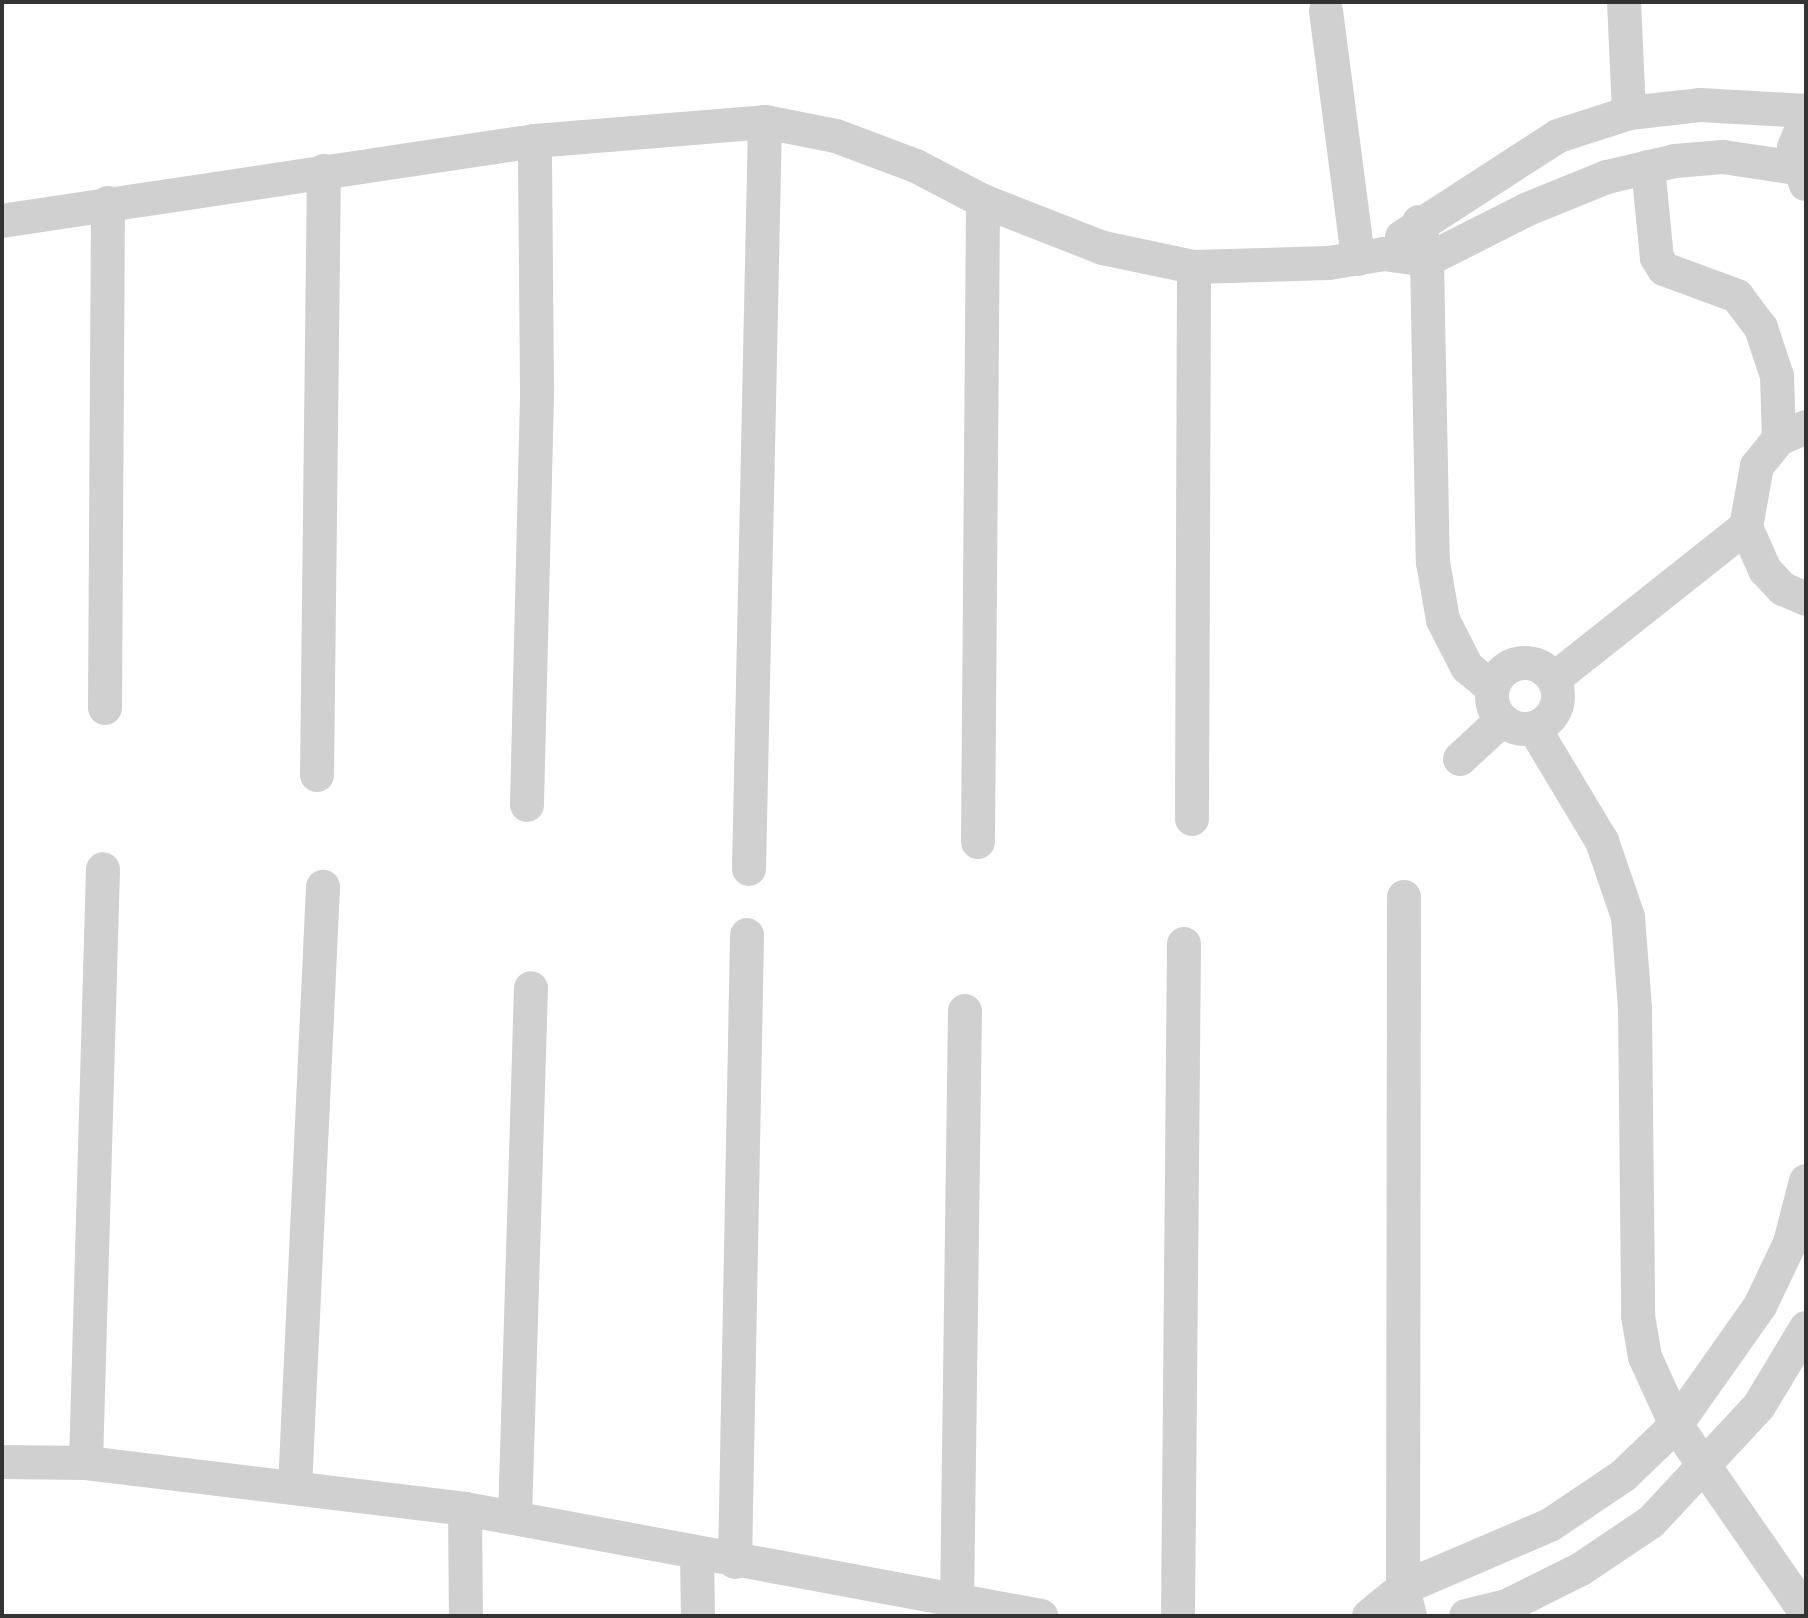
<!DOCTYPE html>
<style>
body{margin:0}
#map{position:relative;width:1808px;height:1618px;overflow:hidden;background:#fff;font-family:Jost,sans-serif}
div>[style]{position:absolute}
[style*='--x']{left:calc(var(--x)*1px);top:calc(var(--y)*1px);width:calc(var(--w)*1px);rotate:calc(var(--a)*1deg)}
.street>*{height:34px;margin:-17px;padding:0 17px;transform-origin:17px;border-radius:17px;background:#d0d0d0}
.street>.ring{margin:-17px;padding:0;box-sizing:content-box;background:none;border:34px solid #d0d0d0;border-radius:50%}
span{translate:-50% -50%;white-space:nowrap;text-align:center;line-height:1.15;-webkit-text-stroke:8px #fff;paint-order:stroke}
.frame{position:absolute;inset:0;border:4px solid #333;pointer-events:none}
</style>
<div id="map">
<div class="street">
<i style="--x:1624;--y:2;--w:111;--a:87.4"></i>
<i style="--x:1326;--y:11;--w:250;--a:82.6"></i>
<i style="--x:1806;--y:118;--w:32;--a:112"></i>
<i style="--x:1794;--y:148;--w:38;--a:72"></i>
<i style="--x:1648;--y:167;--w:91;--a:84.4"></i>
<i style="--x:1657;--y:258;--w:13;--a:58"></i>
<i style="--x:1664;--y:269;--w:78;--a:20.3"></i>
<i style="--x:1737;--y:296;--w:40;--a:53"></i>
<i style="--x:1761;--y:328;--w:51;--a:71.6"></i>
<i style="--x:1777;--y:376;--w:63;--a:88.2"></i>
<i style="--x:2;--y:221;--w:539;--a:-8.54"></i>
<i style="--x:535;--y:141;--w:231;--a:-4.7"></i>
<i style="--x:765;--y:122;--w:72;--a:11.2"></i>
<i style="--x:836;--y:136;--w:85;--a:20.6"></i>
<i style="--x:916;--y:166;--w:76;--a:27.6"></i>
<i style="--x:983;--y:201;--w:129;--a:21.4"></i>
<i style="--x:1103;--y:248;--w:93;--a:11.8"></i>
<i style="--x:1194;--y:267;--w:135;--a:-1.7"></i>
<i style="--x:1329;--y:263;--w:56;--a:-9.3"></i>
<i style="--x:1384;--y:254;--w:43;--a:7.9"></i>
<i style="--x:1427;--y:260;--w:113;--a:-26.8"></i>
<i style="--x:1528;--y:209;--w:85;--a:-22.1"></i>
<i style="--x:1607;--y:177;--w:70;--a:-13.2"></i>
<i style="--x:1675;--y:161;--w:48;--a:-4.8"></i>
<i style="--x:1723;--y:157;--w:75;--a:8.5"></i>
<i style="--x:1419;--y:222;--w:39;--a:78"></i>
<i style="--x:1427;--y:260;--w:302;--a:88.9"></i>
<i style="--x:1433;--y:562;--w:59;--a:80.2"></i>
<i style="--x:1443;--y:620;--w:53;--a:62.9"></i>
<i style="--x:1467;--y:667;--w:33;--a:40"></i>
<i style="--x:1402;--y:237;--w:186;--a:-32.9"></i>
<i style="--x:1558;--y:136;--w:75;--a:-17.9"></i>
<i style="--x:1629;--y:113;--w:71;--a:-6.4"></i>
<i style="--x:1700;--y:105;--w:106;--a:3.2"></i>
<i style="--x:1806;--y:427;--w:30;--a:156"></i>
<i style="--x:1779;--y:439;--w:35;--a:129"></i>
<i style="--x:1757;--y:466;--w:62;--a:100.2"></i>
<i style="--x:1746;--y:527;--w:47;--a:66.2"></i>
<i style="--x:1765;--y:570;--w:26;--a:47"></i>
<i style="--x:1783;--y:589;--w:25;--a:23"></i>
<i class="ring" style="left:1492px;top:663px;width:32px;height:32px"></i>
<i style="--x:1554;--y:679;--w:245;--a:-38.4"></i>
<i style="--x:105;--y:708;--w:505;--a:-89.66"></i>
<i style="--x:1534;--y:728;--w:132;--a:59"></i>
<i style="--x:1602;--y:841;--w:80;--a:71.1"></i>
<i style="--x:1628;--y:917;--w:92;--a:85.6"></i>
<i style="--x:1635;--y:1009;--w:307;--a:89.4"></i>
<i style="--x:1638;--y:1316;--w:42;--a:80.3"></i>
<i style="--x:1645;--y:1357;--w:75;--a:65.5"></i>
<i style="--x:1676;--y:1425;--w:229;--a:55.3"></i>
<i style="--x:1460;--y:759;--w:56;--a:-42.8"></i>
<i style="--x:317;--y:775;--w:604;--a:-89.34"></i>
<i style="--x:527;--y:805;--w:417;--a:-88.6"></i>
<i style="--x:537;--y:388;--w:247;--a:-90.5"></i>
<i style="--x:1192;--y:819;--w:552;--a:-89.79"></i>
<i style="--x:978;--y:842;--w:641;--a:-89.55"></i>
<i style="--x:749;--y:869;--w:747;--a:-88.77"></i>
<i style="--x:1404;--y:897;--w:691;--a:90.08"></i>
<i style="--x:1403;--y:1588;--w:29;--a:76"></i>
<i style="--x:2;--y:1462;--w:84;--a:0.7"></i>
<i style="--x:86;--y:1463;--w:382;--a:6.9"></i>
<i style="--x:465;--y:1509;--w:586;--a:10.52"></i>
<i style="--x:86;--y:1463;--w:594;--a:-88.36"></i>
<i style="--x:295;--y:1488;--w:602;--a:-87.33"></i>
<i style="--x:465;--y:1509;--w:107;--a:89.5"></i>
<i style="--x:515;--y:1518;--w:530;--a:-88.27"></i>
<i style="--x:697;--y:1555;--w:61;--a:89.1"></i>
<i style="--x:735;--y:1562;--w:627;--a:-88.9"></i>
<i style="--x:957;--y:1604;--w:593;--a:-89.23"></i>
<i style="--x:1178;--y:1616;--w:672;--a:-89.49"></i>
<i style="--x:1369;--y:1616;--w:44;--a:-39.5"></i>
<i style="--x:1403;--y:1588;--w:160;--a:-23.2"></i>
<i style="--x:1550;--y:1525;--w:88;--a:-33.9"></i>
<i style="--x:1623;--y:1476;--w:74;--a:-43.9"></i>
<i style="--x:1676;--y:1425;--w:146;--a:-54.8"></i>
<i style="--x:1760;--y:1306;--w:70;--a:-64.5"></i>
<i style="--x:1790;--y:1243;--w:64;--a:-75.5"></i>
<i style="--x:1466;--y:1616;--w:42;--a:-13.7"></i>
<i style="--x:1507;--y:1606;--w:83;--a:-26.6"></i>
<i style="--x:1581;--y:1569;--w:84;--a:-33.9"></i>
<i style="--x:1651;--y:1522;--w:158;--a:-47"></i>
<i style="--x:1759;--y:1406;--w:91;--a:-58.9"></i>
</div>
<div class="frame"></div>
</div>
